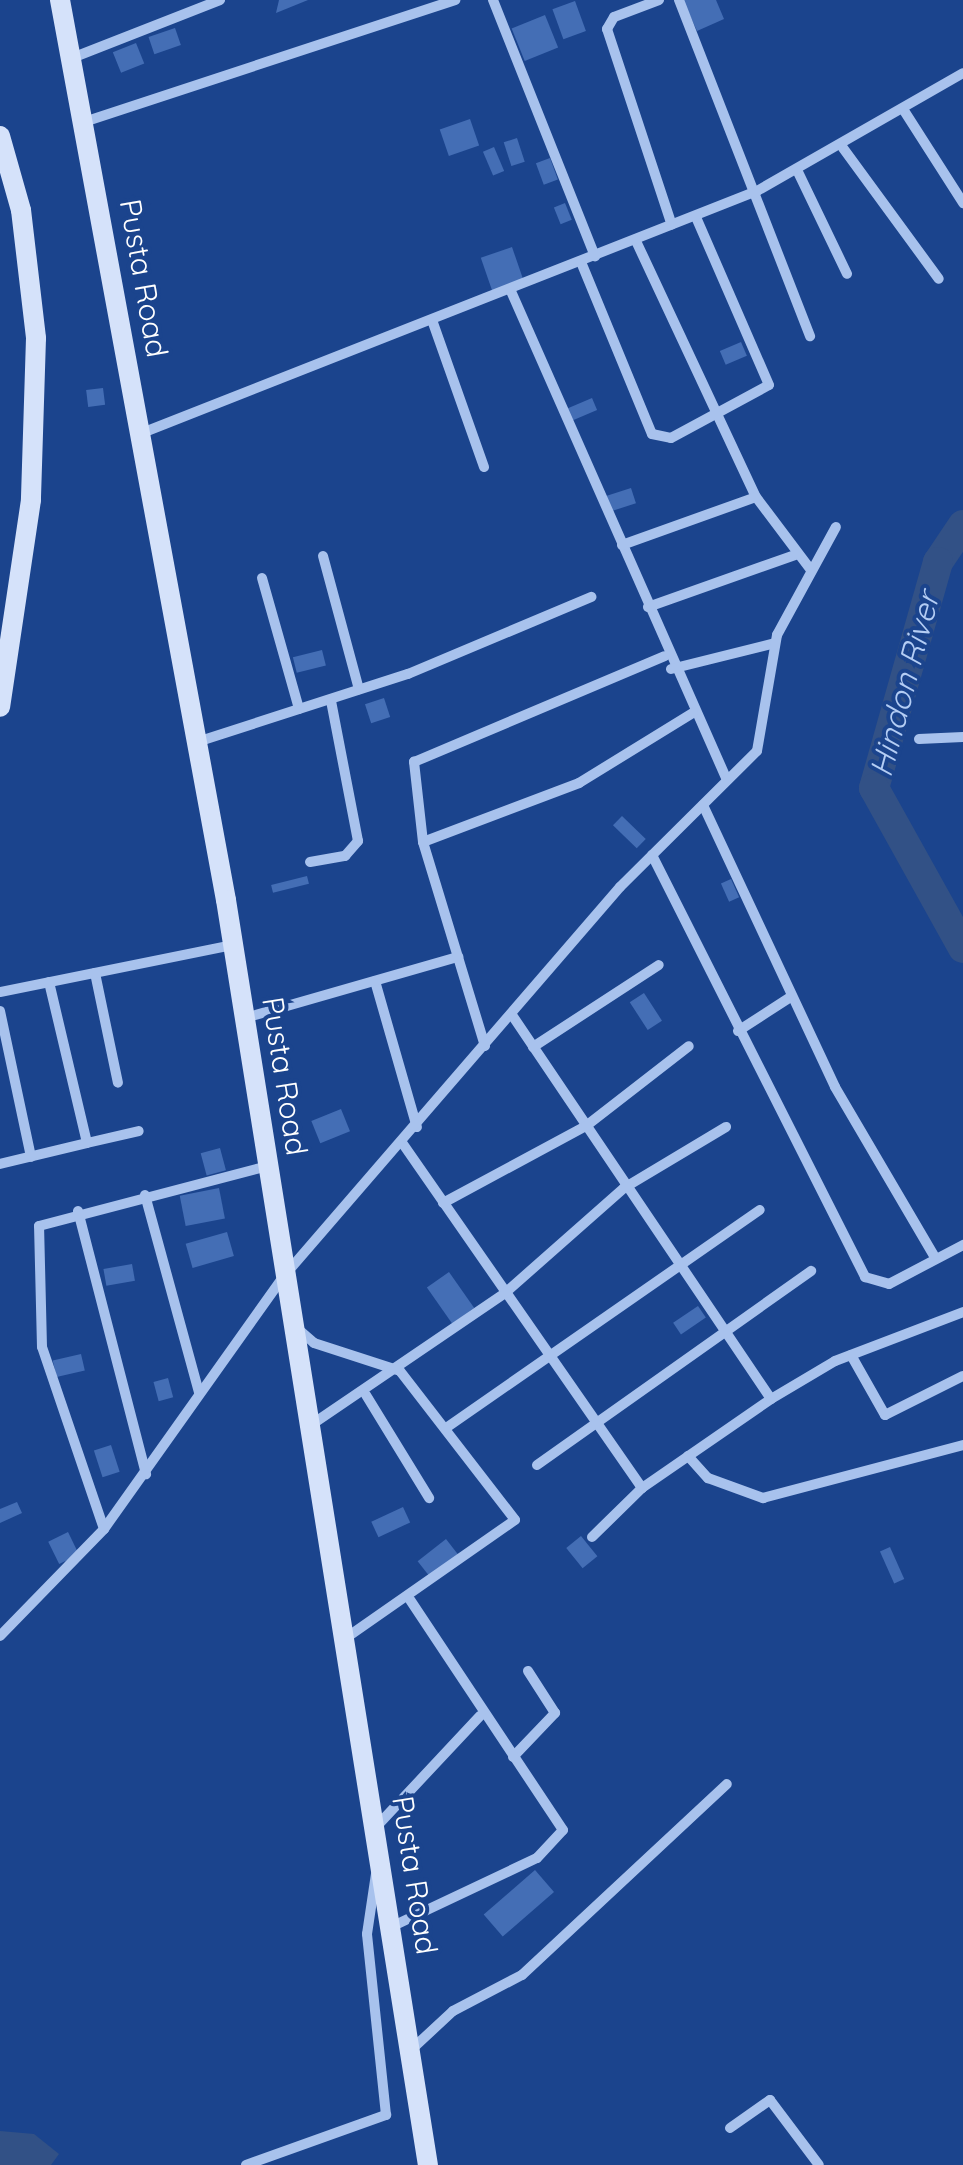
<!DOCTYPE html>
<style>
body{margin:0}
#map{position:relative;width:963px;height:2165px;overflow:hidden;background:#1b448d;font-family:Quicksand,sans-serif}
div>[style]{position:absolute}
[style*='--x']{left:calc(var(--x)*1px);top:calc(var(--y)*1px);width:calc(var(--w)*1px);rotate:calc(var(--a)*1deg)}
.water>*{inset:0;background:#325186}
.river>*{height:30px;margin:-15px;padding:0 15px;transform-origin:15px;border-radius:15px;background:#325186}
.building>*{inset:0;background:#446eb5;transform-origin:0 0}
.street>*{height:10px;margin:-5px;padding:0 5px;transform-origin:5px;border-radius:5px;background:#a8c2ed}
.secondary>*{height:20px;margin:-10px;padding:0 10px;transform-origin:10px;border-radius:10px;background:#d5e2fa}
span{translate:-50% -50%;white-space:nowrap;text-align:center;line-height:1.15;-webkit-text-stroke:8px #1b448d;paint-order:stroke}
.street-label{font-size:30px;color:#fff}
.water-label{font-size:32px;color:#b4cdf4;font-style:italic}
</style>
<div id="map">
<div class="water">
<i style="clip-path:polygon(0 2131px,34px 2134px,59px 2154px,51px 2165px,0 2165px)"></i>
</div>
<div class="river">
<i style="--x:963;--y:525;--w:45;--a:124"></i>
<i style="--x:938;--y:562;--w:235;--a:105.8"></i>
<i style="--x:874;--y:788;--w:183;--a:60.9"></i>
</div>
<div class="building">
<i style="clip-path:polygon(279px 0,308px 0,276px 13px)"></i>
<i style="clip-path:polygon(683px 0,716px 0,724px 19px,697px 31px)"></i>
<i style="left:575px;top:1px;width:32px;height:24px;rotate:70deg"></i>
<i style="left:545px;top:15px;width:35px;height:36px;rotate:68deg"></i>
<i style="left:175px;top:28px;width:18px;height:28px;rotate:71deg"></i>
<i style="left:136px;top:43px;width:22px;height:25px;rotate:68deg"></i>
<i style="left:470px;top:119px;width:28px;height:32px;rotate:71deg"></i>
<i style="left:517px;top:138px;width:25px;height:14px;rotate:72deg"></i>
<i style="left:494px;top:147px;width:26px;height:12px;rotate:67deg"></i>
<i style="left:550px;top:158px;width:23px;height:15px;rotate:70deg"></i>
<i style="left:565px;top:203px;width:18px;height:12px;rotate:68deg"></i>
<i style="left:512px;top:247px;width:36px;height:33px;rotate:71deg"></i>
<i style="left:741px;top:342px;width:15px;height:23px;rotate:67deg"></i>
<i style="left:103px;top:388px;width:17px;height:17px;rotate:83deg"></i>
<i style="left:592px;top:398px;width:13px;height:30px;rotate:67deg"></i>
<i style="left:631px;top:488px;width:16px;height:27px;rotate:72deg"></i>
<i style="left:322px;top:650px;width:16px;height:30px;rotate:76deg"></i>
<i style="left:384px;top:698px;width:20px;height:20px;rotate:72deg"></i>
<i style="left:622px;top:816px;width:33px;height:13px;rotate:44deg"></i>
<i style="left:307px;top:876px;width:8px;height:37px;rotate:76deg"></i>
<i style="left:731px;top:879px;width:20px;height:11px;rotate:66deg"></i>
<i style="left:644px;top:993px;width:33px;height:17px;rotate:57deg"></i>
<i style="left:341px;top:1109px;width:24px;height:32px;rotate:68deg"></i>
<i style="left:220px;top:1148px;width:23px;height:20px;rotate:75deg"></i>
<i style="left:219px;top:1188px;width:31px;height:40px;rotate:79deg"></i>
<i style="left:227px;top:1232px;width:25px;height:43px;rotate:74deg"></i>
<i style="left:132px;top:1264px;width:17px;height:29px;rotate:80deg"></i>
<i style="left:449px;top:1272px;width:44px;height:27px;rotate:55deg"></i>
<i style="left:698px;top:1306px;width:14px;height:30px;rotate:56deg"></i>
<i style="left:81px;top:1354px;width:17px;height:29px;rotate:77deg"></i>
<i style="left:168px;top:1378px;width:20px;height:15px;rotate:75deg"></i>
<i style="left:111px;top:1445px;width:28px;height:18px;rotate:72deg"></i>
<i style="clip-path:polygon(17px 1502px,22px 1513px,0 1523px,0 1509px)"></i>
<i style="left:403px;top:1507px;width:17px;height:35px;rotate:65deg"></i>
<i style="left:68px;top:1532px;width:25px;height:22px;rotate:64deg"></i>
<i style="left:581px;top:1536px;width:26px;height:19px;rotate:51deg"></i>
<i style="left:446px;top:1539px;width:24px;height:36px;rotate:52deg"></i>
<i style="left:890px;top:1547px;width:35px;height:11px;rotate:66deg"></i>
<i style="left:535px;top:1870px;width:29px;height:68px;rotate:49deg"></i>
</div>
<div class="street">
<i style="--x:493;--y:0;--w:276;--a:68.3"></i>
<i style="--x:659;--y:0;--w:48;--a:159.3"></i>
<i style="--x:614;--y:17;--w:14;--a:120"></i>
<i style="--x:607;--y:29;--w:206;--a:71.7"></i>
<i style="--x:679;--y:0;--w:361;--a:68.7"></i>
<i style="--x:72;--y:58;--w:159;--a:-21.4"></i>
<i style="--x:903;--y:109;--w:112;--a:57.4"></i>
<i style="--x:84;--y:122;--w:391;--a:-18.2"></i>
<i style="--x:843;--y:148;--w:162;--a:53.8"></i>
<i style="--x:798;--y:172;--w:113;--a:64.3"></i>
<i style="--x:636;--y:241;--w:283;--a:64.9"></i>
<i style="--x:756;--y:497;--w:91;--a:53"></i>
<i style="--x:581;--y:262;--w:186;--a:67.6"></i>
<i style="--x:652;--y:434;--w:19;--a:12"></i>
<i style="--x:671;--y:438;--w:111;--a:-28.4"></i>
<i style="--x:769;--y:385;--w:183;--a:-113.5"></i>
<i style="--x:510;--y:289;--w:537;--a:66.16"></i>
<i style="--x:432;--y:320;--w:156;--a:70.5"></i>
<i style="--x:142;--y:433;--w:661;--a:-21.48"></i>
<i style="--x:757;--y:191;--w:237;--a:-29.8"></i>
<i style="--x:622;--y:545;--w:142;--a:-19.7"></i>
<i style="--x:323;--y:556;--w:138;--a:74.9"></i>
<i style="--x:262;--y:578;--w:136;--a:74.2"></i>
<i style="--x:648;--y:607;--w:159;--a:-19.5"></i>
<i style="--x:671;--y:669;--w:107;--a:-14"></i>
<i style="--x:919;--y:739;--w:44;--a:-2.6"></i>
<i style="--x:197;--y:742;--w:222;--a:-17.9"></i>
<i style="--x:408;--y:674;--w:199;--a:-22.8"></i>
<i style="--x:703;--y:805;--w:311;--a:64.9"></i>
<i style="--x:835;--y:1087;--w:199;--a:59.6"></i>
<i style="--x:423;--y:842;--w:167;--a:-20.7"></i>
<i style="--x:579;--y:783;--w:134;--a:-31.6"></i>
<i style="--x:652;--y:855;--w:473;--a:63.2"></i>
<i style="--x:865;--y:1277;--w:25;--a:16"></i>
<i style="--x:889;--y:1284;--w:84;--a:-27.8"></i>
<i style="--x:310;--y:862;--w:36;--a:-10"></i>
<i style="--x:345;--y:856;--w:20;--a:-49"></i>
<i style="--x:358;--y:841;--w:143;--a:-100.9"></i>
<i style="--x:95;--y:973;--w:112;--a:78.2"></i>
<i style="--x:375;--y:981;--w:152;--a:74"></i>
<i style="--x:49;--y:982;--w:165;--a:76.7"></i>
<i style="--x:87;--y:1143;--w:53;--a:-13"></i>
<i style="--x:0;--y:992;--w:238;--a:-11.4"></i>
<i style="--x:0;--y:1011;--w:149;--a:78"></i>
<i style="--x:512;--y:1015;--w:463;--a:56"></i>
<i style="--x:245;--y:1018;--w:222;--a:-16"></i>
<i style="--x:738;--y:1031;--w:64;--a:-32.9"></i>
<i style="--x:485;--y:1046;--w:213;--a:-106.9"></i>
<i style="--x:423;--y:842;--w:81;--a:-96.4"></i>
<i style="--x:414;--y:762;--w:272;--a:-22.9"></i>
<i style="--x:533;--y:1047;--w:150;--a:-33.1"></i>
<i style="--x:403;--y:1144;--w:419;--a:55.2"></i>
<i style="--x:0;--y:1164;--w:89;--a:-13.6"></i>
<i style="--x:145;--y:1195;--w:205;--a:74.7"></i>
<i style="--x:443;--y:1203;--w:162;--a:-28.3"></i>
<i style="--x:586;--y:1126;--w:130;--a:-37.8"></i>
<i style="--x:78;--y:1211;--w:272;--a:75.5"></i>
<i style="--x:298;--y:1329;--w:21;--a:41"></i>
<i style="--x:314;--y:1343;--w:90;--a:18"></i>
<i style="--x:400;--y:1371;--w:188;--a:52.3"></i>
<i style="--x:515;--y:1520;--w:206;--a:145.1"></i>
<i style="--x:851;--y:1355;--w:69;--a:60.5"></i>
<i style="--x:885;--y:1415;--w:87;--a:-26.6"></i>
<i style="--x:366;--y:1395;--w:121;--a:58.5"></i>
<i style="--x:311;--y:1425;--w:235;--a:-34.2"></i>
<i style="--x:505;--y:1293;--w:159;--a:-41.4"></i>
<i style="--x:624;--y:1188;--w:119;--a:-30.9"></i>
<i style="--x:446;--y:1428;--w:382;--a:-34.8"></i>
<i style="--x:688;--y:1456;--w:30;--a:48"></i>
<i style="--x:708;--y:1478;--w:59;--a:20"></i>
<i style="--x:763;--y:1498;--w:207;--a:-14.8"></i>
<i style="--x:537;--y:1465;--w:336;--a:-35.3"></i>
<i style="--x:104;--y:1529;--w:192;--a:-108.8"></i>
<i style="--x:42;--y:1347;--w:121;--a:-91.4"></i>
<i style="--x:39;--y:1226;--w:237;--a:-14.7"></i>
<i style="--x:592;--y:1537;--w:70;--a:-44.4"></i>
<i style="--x:642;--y:1488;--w:157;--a:-34.6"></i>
<i style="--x:771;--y:1399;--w:74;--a:-30.7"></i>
<i style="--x:835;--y:1361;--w:137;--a:-20.9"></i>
<i style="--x:0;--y:1636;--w:149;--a:-45.8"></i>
<i style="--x:104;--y:1529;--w:310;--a:-54.6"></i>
<i style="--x:284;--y:1276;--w:514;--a:-49.18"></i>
<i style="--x:620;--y:887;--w:193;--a:-44.8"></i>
<i style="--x:757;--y:751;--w:118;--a:-80.2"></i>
<i style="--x:777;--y:635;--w:123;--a:-61.4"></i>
<i style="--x:513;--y:1757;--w:61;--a:-46.3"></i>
<i style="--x:555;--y:1713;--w:50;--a:-122.7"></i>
<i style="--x:377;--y:1826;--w:151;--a:-46.9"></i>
<i style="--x:393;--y:1926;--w:159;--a:-25.3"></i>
<i style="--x:537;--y:1858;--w:38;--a:-47"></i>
<i style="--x:563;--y:1830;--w:276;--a:-123.6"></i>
<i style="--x:412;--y:2049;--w:56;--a:-42.8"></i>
<i style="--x:453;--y:2011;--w:78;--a:-27.6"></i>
<i style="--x:522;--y:1975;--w:280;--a:-43"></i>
<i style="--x:730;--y:2128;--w:49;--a:-35"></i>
<i style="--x:770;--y:2100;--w:81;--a:53"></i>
<i style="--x:246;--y:2165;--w:149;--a:-19.7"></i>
<i style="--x:386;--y:2115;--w:182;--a:-96"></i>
<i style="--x:367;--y:1934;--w:61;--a:-81.5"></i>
</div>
<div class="secondary">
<i style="--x:60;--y:0;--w:915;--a:79.55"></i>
<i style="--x:226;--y:900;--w:1281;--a:80.93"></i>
<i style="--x:0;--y:136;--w:77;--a:74.2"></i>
<i style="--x:21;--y:210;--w:129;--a:83.3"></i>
<i style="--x:36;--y:338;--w:162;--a:91.8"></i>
<i style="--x:31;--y:500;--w:209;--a:98.5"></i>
</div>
<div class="street-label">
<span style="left:144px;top:278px;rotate:80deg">Pusta Road</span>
<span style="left:285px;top:1076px;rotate:81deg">Pusta Road</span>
<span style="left:415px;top:1875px;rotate:81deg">Pusta Road</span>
</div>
<div class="water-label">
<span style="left:904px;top:684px;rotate:-75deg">Hindon River</span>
</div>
</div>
